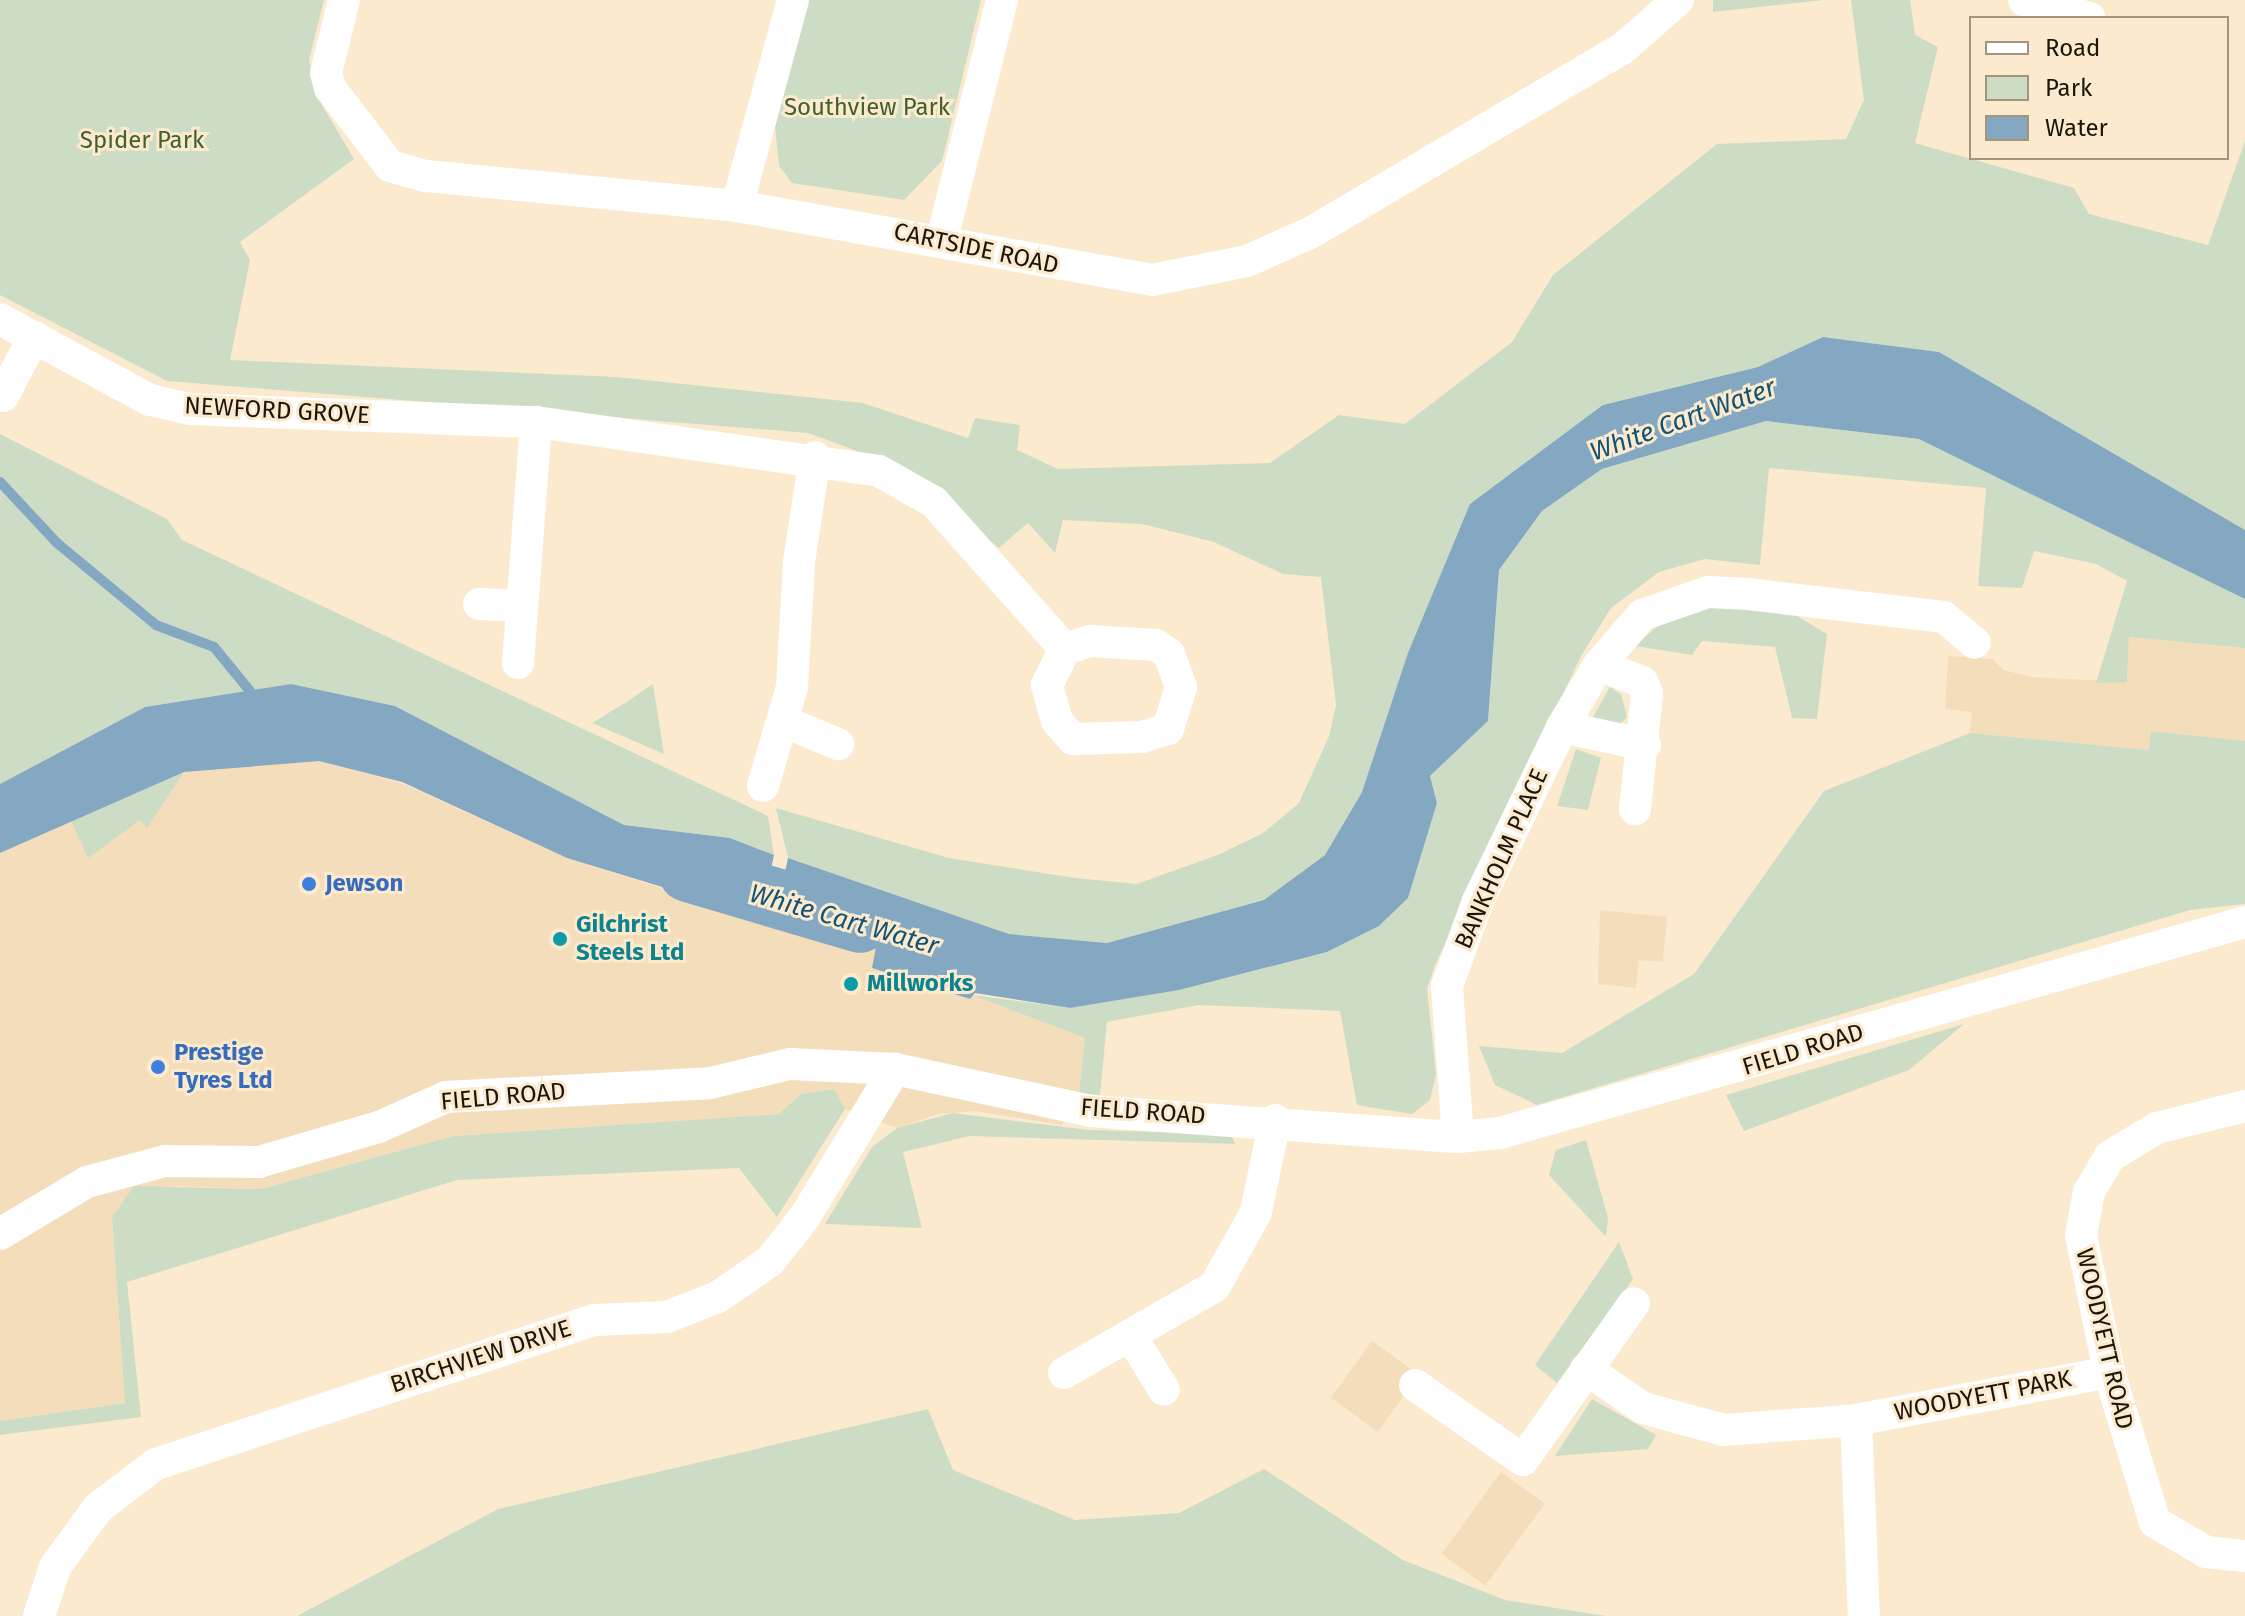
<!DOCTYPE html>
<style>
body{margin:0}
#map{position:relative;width:2245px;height:1616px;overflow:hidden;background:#fceace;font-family:"Fira Sans",sans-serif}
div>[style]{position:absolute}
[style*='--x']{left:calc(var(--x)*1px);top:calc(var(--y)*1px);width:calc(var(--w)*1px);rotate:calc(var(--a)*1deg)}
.built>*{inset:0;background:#f4ddbb;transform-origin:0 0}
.green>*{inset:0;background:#cdddc5}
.water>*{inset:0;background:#84a8c1}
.stream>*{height:10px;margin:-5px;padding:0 5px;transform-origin:5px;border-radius:5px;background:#84a8c1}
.river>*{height:60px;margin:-30px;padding:0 30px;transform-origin:30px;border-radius:30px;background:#84a8c1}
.street>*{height:32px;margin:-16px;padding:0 16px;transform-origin:16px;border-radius:16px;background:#fff}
.dots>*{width:22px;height:22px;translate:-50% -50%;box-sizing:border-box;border:4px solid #fceace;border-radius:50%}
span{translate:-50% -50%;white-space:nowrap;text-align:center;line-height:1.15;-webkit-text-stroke:6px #fceace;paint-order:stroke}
.park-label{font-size:24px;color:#41612f}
.street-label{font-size:24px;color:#1b150b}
.shop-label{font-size:24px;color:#366cbe;font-weight:700}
.left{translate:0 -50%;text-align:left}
.culture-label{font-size:24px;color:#0d838f;font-weight:700}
.water-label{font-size:26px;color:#135376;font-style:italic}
.legend{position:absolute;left:1969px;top:16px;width:260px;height:144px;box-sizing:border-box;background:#fceace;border:2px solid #a29580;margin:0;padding:10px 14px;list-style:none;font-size:24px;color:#1b150b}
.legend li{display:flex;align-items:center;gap:16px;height:40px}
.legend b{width:40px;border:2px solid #a29580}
</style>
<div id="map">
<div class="built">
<i style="clip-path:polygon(2129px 637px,2245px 648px,2245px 741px,2152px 731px,2149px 750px,1970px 733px,1972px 712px,1945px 709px,1948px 656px,1993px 659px,2003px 670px,2032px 677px,2127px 682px)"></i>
<i style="clip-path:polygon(266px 761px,319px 761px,401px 783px,567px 858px,702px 901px,877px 941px,872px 968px,972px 995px,1085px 1038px,1079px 1093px,1062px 1125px,975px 1111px,938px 1114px,897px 1128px,845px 1109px,833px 1089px,801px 1094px,780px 1114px,453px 1136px,261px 1189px,176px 1186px,112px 1217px,125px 1403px,0 1421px,0 853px,184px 772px)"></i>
<i style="clip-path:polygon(1600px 910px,1667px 917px,1663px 962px,1639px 960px,1636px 988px,1598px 984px)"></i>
<i style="left:1372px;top:1341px;width:58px;height:70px;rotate:36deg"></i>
<i style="left:1501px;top:1472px;width:54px;height:101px;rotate:36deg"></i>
</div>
<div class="green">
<i style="clip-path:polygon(0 0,324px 0,309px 60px,319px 100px,354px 159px,240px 242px,250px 260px,230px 360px,617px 377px,863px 403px,968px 438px,975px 418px,1020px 425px,1017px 450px,1058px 469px,1270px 463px,1339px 415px,1405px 424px,1512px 342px,1553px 275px,1717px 144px,1846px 139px,1864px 100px,1851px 0,1910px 0,1915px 35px,1938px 47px,1915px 143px,2074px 188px,2089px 214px,2208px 245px,2245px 141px,2245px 530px,1939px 352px,1823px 337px,1758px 367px,1603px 405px,1432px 598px,1362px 792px,1325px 855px,1264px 900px,1107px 943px,1009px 934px,788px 858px,776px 808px,949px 858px,1075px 878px,1137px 884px,1220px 854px,1263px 833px,1299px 803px,1329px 736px,1336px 705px,1321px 577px,1283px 574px,1214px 542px,1142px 524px,1063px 520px,1055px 553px,1028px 523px,999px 548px,895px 465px,808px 433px,167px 381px,0 295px)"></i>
<i style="clip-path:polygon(807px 0,981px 0,942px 161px,904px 200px,792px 183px,779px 166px,775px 126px)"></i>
<i style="clip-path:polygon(1713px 0,1823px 0,1713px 12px)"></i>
<i style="clip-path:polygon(1766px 421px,1918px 439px,1969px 458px,2245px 599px,2245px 648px,2129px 637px,2127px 682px,2096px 683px,2127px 581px,2096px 564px,2034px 551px,2022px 588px,1978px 586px,1986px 488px,1769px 468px,1760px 565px,1705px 559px,1659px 572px,1611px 608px,1581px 656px,1435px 965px,1427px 989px,1436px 1074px,1430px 1100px,1412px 1114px,1357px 1105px,1340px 1011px,1199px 1005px,1107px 1022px,1100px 1095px,1079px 1093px,1085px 1038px,972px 995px,1070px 1008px,1178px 990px,1327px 952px,1379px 926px,1408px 898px,1437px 803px,1430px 776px,1488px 721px,1499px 570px,1542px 511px,1602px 469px)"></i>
<i style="clip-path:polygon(0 434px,167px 519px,182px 540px,768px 816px,774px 855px,730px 838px,624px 825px,395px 706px,291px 684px,145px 707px,0 784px)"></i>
<i style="clip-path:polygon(1705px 605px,1787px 610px,1827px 634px,1817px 719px,1792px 718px,1775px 647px,1702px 641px,1692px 655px,1635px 646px,1671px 614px)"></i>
<i style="clip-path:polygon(653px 684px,664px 754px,592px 723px,628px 701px)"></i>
<i style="clip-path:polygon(1610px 687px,1621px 694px,1627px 717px,1615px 729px,1593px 717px)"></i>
<i style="clip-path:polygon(2151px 731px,2245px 741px,2245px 904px,2190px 910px,1537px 1105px,1495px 1085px,1479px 1046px,1562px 1053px,1694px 974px,1824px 791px,1970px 733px,2149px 750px)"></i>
<i style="clip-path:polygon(1576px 749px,1601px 758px,1588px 810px,1557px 806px)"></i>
<i style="clip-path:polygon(184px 772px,147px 828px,140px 820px,88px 858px,70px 818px)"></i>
<i style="clip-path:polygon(1964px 1024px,1909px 1070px,1744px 1131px,1726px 1095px)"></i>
<i style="clip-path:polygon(834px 1089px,845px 1109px,777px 1217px,739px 1168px,457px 1180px,127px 1282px,141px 1417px,0 1435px,0 1421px,125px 1403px,112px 1217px,134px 1186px,261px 1189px,453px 1136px,779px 1114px,801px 1094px)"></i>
<i style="clip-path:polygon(953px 1113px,1089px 1130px,1231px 1134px,1235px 1144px,970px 1136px,903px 1152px,922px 1228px,825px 1224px,872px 1147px,897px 1128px)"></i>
<i style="clip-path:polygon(1586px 1140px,1608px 1218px,1606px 1237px,1549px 1175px,1556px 1150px)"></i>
<i style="clip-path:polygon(1619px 1242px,1633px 1279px,1557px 1383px,1535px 1365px)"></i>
<i style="clip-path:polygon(1592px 1399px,1656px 1435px,1648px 1449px,1555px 1456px)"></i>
<i style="clip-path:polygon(928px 1409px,953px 1470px,1075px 1520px,1179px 1513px,1264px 1469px,1403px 1560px,1505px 1600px,1606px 1616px,297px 1616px,498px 1509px)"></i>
</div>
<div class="water">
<i style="clip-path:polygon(1823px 337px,1939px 352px,2245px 530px,2245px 599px,1919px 439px,1766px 421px,1602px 469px,1542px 511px,1499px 570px,1488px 721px,1430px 776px,1437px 803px,1408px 898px,1379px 926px,1327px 952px,1179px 990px,1070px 1008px,975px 993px,970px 999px,872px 968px,877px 941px,775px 918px,788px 858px,1009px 934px,1107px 943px,1264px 900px,1325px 855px,1362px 792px,1408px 653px,1470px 504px,1603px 405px,1758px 367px)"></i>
<i style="clip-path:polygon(291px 684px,395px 706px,624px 825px,730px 838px,774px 855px,761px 917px,567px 858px,402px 782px,319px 761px,184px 772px,0 853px,0 784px,145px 707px)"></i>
</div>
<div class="stream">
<i style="--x:0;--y:482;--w:83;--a:46.9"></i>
<i style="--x:57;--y:543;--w:129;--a:39.6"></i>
<i style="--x:156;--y:625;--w:62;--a:20.8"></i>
<i style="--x:214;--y:647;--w:63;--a:50.8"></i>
</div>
<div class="river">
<i style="--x:688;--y:872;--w:179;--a:16.5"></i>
</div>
<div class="street">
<i style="--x:344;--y:0;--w:75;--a:103.9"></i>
<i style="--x:326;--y:73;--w:16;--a:75"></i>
<i style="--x:330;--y:88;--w:98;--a:52.4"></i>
<i style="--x:390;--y:166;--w:37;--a:16"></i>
<i style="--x:426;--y:176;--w:312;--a:5.5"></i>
<i style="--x:737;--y:206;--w:422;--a:10.1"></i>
<i style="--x:1152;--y:280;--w:97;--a:-11.3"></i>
<i style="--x:1247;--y:261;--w:71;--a:-24"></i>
<i style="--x:1312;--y:232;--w:360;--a:-30.6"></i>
<i style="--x:1622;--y:49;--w:74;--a:-41.2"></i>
<i style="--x:2024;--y:0;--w:68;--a:15.3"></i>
<i style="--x:737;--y:206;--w:213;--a:-74.8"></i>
<i style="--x:942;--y:239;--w:246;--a:-75.9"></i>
<i style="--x:0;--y:319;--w:170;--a:28.4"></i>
<i style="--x:150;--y:400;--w:41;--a:12.7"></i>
<i style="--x:190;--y:409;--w:346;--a:2.2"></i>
<i style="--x:536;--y:422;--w:346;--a:8.1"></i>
<i style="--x:879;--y:471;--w:63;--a:29.4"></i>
<i style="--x:934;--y:502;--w:197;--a:48.3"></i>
<i style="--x:3;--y:396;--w:67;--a:-62.3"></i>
<i style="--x:479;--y:604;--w:43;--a:2.7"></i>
<i style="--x:1090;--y:641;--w:66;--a:3.5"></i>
<i style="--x:1156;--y:645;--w:16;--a:35"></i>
<i style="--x:1169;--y:654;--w:35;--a:70"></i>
<i style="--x:1181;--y:687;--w:44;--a:107.2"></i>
<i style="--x:1168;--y:729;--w:28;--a:163"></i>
<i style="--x:1141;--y:737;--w:68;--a:178.3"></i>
<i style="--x:1073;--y:739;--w:24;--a:-132"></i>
<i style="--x:1057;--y:721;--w:37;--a:-106"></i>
<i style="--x:1047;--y:685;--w:40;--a:-63.4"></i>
<i style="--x:1065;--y:649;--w:26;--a:-18"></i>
<i style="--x:518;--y:663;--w:242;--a:-85.7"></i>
<i style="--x:1599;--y:665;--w:46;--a:21.6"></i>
<i style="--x:1642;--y:682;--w:12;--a:66"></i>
<i style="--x:1647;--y:693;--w:117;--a:95.9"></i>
<i style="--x:783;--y:721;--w:60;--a:22.7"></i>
<i style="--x:1562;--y:727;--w:85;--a:12.2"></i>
<i style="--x:763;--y:786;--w:103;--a:-73.7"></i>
<i style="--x:792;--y:687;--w:125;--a:-86.8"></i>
<i style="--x:799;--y:562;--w:106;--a:-81.3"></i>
<i style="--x:2245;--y:1106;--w:91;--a:166"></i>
<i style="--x:2157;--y:1128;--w:55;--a:149.2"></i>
<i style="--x:2110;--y:1156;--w:42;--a:120.3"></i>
<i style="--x:2089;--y:1192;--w:44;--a:100.5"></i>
<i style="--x:2081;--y:1235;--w:140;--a:78.4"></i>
<i style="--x:2109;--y:1372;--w:157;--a:73"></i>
<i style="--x:2155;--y:1522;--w:59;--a:30.5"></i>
<i style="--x:2206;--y:1552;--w:39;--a:6"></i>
<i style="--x:1458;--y:1137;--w:151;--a:-94.2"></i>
<i style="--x:1447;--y:986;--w:90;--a:-70"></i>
<i style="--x:1478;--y:901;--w:193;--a:-64.2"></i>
<i style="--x:1562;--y:727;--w:72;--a:-59.2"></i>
<i style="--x:1599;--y:665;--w:66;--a:-49.3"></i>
<i style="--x:1642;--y:615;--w:70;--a:-19.2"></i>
<i style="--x:1708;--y:592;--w:40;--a:2.9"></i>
<i style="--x:1748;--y:594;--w:197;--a:6.7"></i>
<i style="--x:1944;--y:617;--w:40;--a:40"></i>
<i style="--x:0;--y:1234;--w:101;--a:-30.9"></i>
<i style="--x:87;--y:1182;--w:81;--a:-15.1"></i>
<i style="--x:165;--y:1161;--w:94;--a:0.6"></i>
<i style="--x:259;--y:1162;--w:125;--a:-16.3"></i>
<i style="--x:379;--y:1127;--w:73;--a:-24.1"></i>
<i style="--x:446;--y:1097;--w:264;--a:-3"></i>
<i style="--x:710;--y:1083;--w:82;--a:-13.4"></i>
<i style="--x:790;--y:1064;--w:105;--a:2.7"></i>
<i style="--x:895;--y:1069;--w:200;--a:12.1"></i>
<i style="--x:1091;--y:1111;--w:368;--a:4.1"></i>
<i style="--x:1458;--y:1137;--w:42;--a:-5.4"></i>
<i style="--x:1500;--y:1133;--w:774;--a:-15.81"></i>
<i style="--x:1131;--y:1336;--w:63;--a:58.6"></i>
<i style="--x:1586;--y:1369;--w:69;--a:34.4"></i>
<i style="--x:1643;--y:1408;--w:84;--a:15.2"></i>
<i style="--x:1724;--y:1430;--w:132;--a:-4.3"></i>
<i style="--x:1856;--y:1420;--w:258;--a:-10.7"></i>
<i style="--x:1064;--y:1373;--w:174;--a:-29.9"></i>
<i style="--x:1215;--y:1286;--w:85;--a:-61"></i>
<i style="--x:1256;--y:1212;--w:94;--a:-78.3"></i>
<i style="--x:1415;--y:1385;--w:131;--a:34.8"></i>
<i style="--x:1523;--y:1460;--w:192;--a:-54.7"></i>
<i style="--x:1856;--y:1420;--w:196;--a:87.7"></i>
<i style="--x:39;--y:1616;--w:52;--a:-71.9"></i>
<i style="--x:55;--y:1567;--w:73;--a:-53.9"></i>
<i style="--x:98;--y:1508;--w:73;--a:-37.2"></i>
<i style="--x:156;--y:1464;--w:461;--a:-18.2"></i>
<i style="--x:594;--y:1320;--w:73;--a:-2.4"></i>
<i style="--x:667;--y:1317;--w:55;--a:-21.4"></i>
<i style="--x:718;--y:1297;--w:63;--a:-34.7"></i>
<i style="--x:770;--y:1261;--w:55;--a:-51.7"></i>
<i style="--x:804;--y:1218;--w:175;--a:-58.6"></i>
</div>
<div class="dots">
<i style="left:309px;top:884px;background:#3f7fe0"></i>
<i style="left:560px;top:939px;background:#0f9aa8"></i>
<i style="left:851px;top:984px;background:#0f9aa8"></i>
<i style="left:158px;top:1067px;background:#3f7fe0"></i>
</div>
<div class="park-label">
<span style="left:867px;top:108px">Southview Park</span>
<span style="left:142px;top:141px">Spider Park</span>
</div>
<div class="street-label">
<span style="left:976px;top:249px;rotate:12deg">CARTSIDE ROAD</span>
<span style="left:277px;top:411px;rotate:3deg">NEWFORD GROVE</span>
<span style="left:1502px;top:859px;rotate:-66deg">BANKHOLM PLACE</span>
<span style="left:1803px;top:1050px;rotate:-17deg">FIELD ROAD</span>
<span style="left:503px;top:1097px;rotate:-5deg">FIELD ROAD</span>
<span style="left:1143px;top:1112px;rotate:4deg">FIELD ROAD</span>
<span style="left:2104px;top:1339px;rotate:77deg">WOODYETT ROAD</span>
<span style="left:481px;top:1357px;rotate:-18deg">BIRCHVIEW DRIVE</span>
<span style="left:1983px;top:1396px;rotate:-11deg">WOODYETT PARK</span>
</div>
<div class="shop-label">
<span class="left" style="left:325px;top:884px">Jewson</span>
<span class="left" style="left:174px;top:1067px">Prestige<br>Tyres Ltd</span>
</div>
<div class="culture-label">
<span class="left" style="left:576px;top:939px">Gilchrist<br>Steels Ltd</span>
<span class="left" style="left:867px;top:984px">Millworks</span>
</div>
<div class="water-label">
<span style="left:1683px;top:420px;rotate:-20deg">White Cart Water</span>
<span style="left:844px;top:920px;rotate:16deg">White Cart Water</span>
</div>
<ul class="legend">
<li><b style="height:10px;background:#fff"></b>Road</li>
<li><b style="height:22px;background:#cdddc5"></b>Park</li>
<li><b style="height:22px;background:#84a8c1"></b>Water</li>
</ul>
</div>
